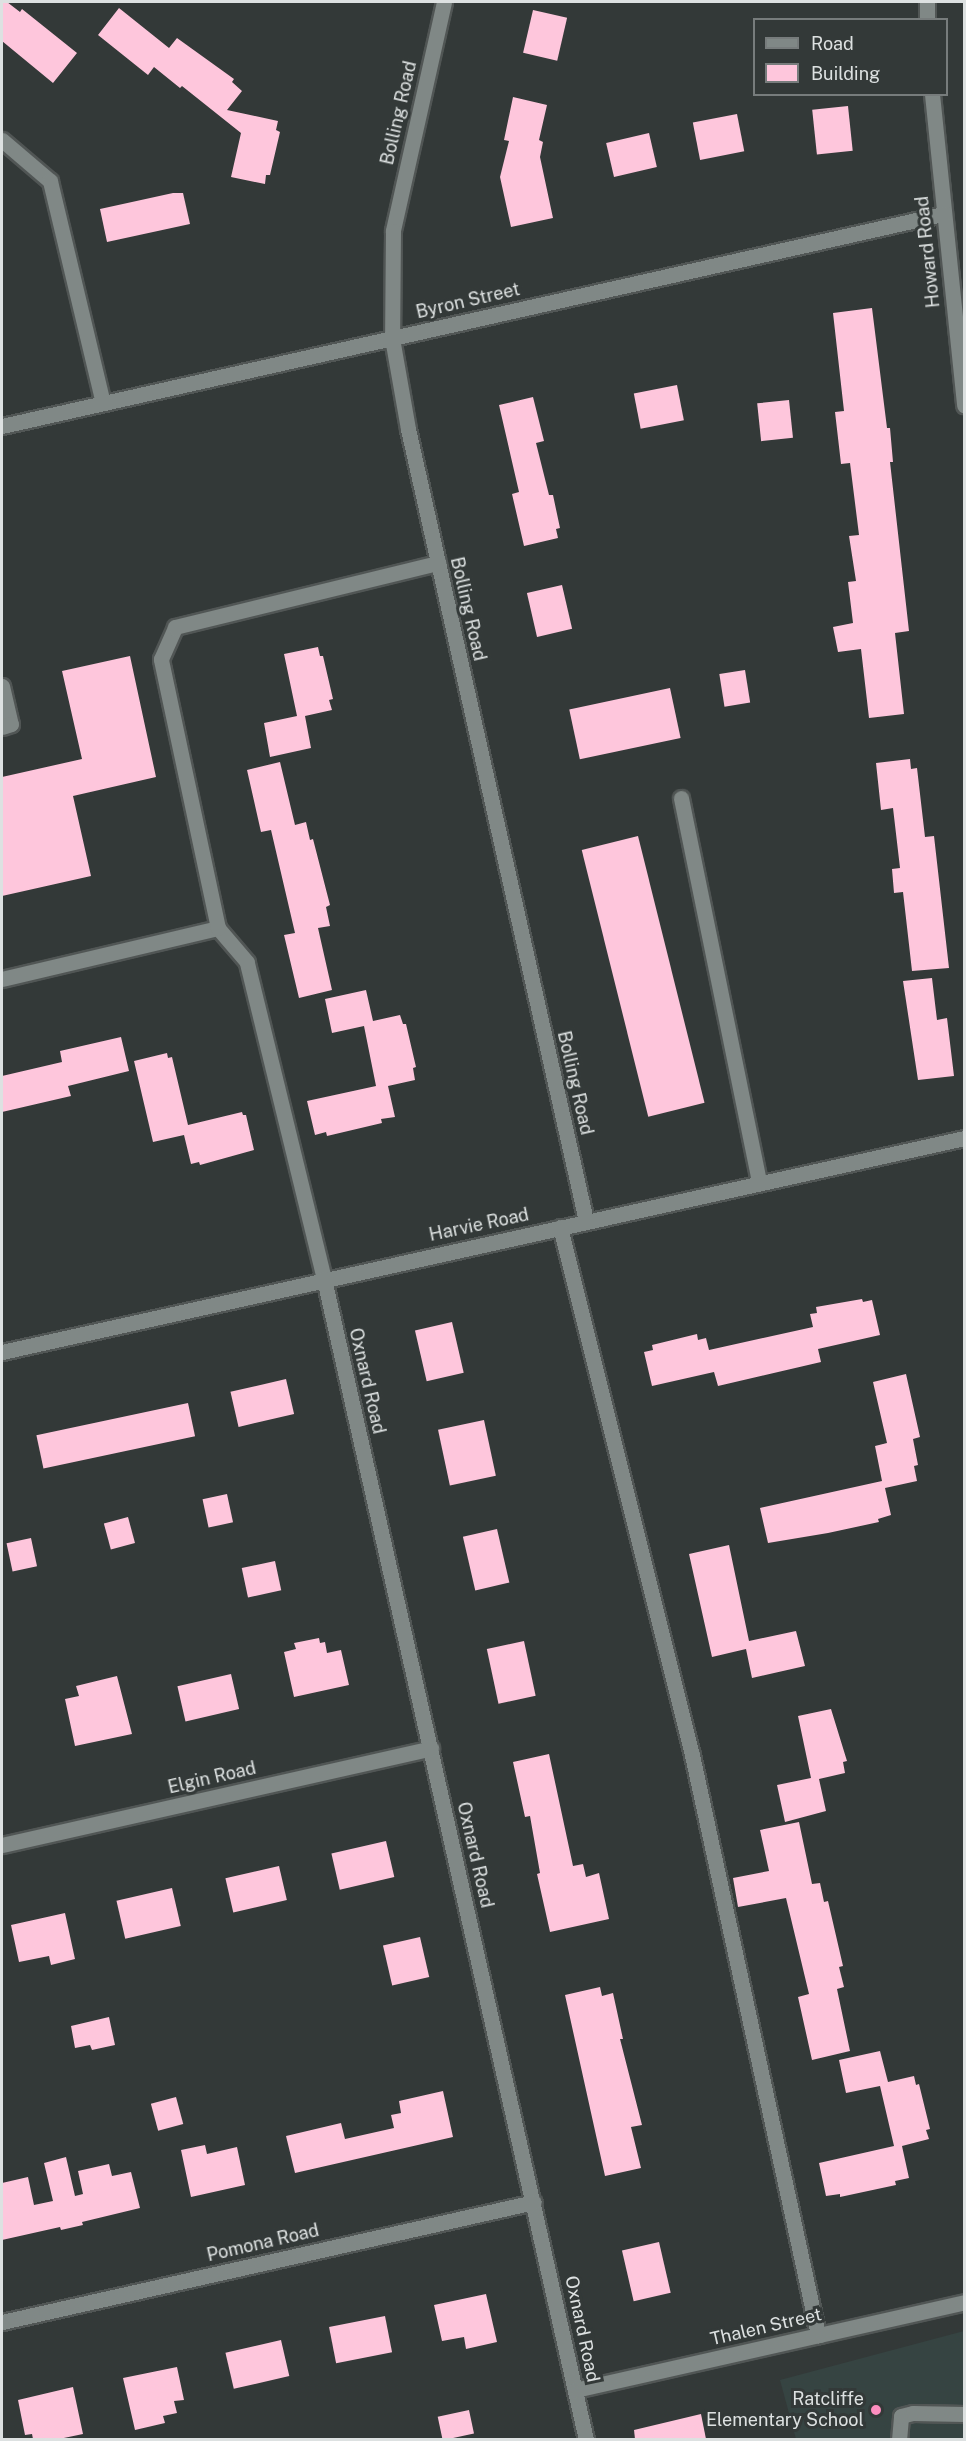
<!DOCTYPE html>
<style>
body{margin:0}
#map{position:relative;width:966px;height:2441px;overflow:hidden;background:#333938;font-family:"Public Sans",sans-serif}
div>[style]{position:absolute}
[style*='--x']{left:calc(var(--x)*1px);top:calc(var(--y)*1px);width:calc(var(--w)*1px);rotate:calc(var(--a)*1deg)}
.built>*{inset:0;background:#364442}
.building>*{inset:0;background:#fec6dc;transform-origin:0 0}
.roads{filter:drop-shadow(2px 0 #515655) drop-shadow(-2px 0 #515655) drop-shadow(0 2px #515655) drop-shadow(0 -2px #515655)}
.lane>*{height:15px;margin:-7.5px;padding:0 7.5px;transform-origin:7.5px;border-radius:7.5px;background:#808886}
.street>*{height:15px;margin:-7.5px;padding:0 7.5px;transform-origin:7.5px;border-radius:7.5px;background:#808886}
.secondary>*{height:15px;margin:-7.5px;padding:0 7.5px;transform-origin:7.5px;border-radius:7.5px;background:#808886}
.dots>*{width:16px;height:16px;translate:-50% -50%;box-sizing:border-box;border:3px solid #333938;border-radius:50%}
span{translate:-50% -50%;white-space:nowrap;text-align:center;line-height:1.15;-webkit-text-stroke:6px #333938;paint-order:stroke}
.street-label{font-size:18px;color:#dde1e1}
.poi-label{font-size:18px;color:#dde1e1}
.right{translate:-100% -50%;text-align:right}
.frame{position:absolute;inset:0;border:3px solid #dde1e1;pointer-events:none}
.legend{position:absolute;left:753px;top:18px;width:195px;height:78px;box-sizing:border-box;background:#333938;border:2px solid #777c7c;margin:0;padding:8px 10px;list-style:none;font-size:18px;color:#dde1e1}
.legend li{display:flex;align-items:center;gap:12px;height:30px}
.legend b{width:30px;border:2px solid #777c7c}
</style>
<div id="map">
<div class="built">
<i style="clip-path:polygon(964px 2331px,964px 2439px,796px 2439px,780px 2380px)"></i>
</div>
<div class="building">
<i style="clip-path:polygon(2px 2px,7px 2px,20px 12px,22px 9px,77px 53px,53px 83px,2px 41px)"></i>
<i style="clip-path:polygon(119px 8px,169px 48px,177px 38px,234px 79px,232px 82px,242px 91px,227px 110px,278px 121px,276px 130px,280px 132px,270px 175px,266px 175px,265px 184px,231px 177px,241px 133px,182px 86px,180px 88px,154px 67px,148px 75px,98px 35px)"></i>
<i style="left:533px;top:10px;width:35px;height:44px;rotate:13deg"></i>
<i style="clip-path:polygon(513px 97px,547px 105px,539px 140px,543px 142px,540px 157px,553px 218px,511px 227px,500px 177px,509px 141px,504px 140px)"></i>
<i style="left:848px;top:106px;width:45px;height:36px;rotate:84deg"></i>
<i style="left:737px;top:114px;width:38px;height:45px;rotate:79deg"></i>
<i style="left:649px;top:133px;width:35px;height:44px;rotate:77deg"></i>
<i style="clip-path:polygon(173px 193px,183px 193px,190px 224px,107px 242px,100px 209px)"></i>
<i style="clip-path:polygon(872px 308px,887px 428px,890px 428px,893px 462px,890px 462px,909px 631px,895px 633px,904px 714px,869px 718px,861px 649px,838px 652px,833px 627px,853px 623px,848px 582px,856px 581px,849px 536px,859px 535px,850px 463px,841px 464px,835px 412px,844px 411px,833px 313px)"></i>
<i style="left:677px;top:385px;width:36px;height:44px;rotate:79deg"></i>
<i style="clip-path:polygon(533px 397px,544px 441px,536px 443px,549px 495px,553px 495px,560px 528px,556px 529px,558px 538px,524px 546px,512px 494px,519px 492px,499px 405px)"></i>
<i style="left:789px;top:400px;width:38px;height:32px;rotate:84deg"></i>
<i style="left:562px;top:585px;width:45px;height:36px;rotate:77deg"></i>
<i style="clip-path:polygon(318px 647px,320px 656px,323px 656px,333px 699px,329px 700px,332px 710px,305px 716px,311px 748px,270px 757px,264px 723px,297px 716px,284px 654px)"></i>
<i style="clip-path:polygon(130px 656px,156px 777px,73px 796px,91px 876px,2px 896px,2px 777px,82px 759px,62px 671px)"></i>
<i style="left:745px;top:670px;width:33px;height:26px;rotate:81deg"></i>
<i style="left:670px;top:688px;width:51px;height:103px;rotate:78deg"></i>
<i style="clip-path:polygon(910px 759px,911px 769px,917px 768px,925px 837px,934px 836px,949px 968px,912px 971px,903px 892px,894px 893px,892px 869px,900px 868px,893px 808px,881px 810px,876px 763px)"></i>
<i style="clip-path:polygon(280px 762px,295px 825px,306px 822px,310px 840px,313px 839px,330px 905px,326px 907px,330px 926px,318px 928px,332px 990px,299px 998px,284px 935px,295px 933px,271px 830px,261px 832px,247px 770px)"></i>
<i style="left:638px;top:836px;width:275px;height:58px;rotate:76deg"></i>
<i style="clip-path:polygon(932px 978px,937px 1020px,947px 1018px,954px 1076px,918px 1080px,903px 981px)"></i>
<i style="clip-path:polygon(366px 990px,373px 1021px,400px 1015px,403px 1024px,406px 1024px,416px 1067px,413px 1068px,415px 1080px,388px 1086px,395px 1117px,381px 1119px,382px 1123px,327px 1136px,326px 1132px,315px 1135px,307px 1101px,376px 1086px,364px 1026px,332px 1033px,325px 999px)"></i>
<i style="clip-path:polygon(121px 1037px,129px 1071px,68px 1086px,71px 1096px,2px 1112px,2px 1076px,62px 1062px,60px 1051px)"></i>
<i style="clip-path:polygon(167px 1053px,168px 1058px,172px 1057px,188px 1125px,242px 1112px,243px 1115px,246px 1115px,254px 1150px,200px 1165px,199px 1162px,191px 1164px,184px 1135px,153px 1142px,134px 1061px)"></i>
<i style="clip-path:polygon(862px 1299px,863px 1302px,872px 1300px,880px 1335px,818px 1349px,821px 1362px,718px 1386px,714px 1372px,652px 1386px,644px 1352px,653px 1350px,652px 1345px,697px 1334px,698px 1340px,706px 1338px,709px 1350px,813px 1327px,810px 1314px,817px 1313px,816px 1307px)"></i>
<i style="left:452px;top:1322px;width:52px;height:38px;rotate:77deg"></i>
<i style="clip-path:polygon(906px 1374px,920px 1437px,913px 1439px,918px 1465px,914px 1466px,917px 1481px,885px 1488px,891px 1515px,878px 1519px,879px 1522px,828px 1533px,768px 1543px,760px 1508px,882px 1481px,875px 1446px,887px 1443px,873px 1382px)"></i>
<i style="left:286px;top:1379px;width:36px;height:57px;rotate:77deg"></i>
<i style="left:188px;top:1403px;width:34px;height:155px;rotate:78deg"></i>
<i style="left:484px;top:1420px;width:57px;height:47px;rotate:78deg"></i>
<i style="left:227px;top:1494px;width:29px;height:25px;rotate:78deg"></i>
<i style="left:128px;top:1517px;width:27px;height:25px;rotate:75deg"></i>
<i style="left:497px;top:1529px;width:55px;height:35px;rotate:77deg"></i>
<i style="left:31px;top:1538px;width:29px;height:25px;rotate:78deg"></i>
<i style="clip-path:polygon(729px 1545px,749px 1641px,796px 1631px,805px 1666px,752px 1678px,746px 1649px,712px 1657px,689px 1554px)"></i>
<i style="left:275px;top:1561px;width:30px;height:34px;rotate:78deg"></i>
<i style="clip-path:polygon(319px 1638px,320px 1643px,325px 1642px,327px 1653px,341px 1650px,349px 1685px,294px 1697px,284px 1652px,296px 1649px,294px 1643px)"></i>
<i style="left:524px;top:1641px;width:56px;height:38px;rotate:78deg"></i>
<i style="left:231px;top:1674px;width:36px;height:55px;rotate:77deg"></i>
<i style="clip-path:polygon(117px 1676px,132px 1734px,75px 1746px,65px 1699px,79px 1696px,76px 1686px)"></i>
<i style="clip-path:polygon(831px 1709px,847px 1761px,843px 1762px,845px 1773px,819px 1779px,826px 1811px,785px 1822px,777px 1785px,811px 1778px,798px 1716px)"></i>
<i style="clip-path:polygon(549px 1754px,573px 1866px,583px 1864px,586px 1877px,599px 1873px,609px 1919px,550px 1932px,537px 1874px,540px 1873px,530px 1816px,525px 1817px,513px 1762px)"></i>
<i style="clip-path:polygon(799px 1822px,812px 1884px,820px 1883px,824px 1902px,828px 1901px,843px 1966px,839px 1967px,844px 1987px,837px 1989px,850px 2051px,812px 2060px,798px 1997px,809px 1994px,786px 1898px,738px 1907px,733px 1878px,769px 1871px,760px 1830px)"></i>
<i style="left:386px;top:1841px;width:37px;height:56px;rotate:77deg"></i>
<i style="left:279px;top:1866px;width:35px;height:55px;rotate:77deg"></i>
<i style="left:172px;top:1888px;width:39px;height:57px;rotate:77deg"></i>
<i style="clip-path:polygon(65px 1913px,75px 1959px,51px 1965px,49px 1956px,19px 1962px,11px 1925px)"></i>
<i style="left:420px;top:1937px;width:41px;height:38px;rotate:77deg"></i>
<i style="clip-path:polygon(600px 1987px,602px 1996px,613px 1993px,623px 2039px,620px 2039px,642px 2125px,631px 2127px,641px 2168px,605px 2176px,565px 1995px)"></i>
<i style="clip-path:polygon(109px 2017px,115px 2045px,92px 2050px,90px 2045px,75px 2048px,71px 2026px)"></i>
<i style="clip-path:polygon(880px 2051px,888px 2082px,914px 2076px,916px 2085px,919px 2084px,930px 2129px,926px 2130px,929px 2139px,902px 2146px,909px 2178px,895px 2181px,896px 2185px,840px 2197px,840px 2194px,826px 2196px,819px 2163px,894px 2146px,880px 2086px,846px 2093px,839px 2060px)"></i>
<i style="clip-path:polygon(443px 2091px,453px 2137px,295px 2173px,286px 2136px,341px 2123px,345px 2139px,394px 2128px,391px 2115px,401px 2113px,399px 2101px)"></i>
<i style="left:176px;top:2097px;width:28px;height:26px;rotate:75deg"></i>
<i style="clip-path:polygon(205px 2145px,207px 2154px,237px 2147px,245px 2185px,191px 2197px,181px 2150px)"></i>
<i style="clip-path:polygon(66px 2157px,75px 2196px,83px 2194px,78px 2171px,109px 2164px,112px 2176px,131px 2172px,140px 2208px,82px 2222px,83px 2225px,61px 2230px,60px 2227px,2px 2240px,2px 2183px,28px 2177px,34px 2205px,53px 2201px,44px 2163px)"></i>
<i style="left:659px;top:2242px;width:52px;height:38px;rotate:77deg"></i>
<i style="clip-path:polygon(486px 2294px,497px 2342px,466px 2349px,464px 2337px,442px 2341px,434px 2305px)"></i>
<i style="left:385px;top:2316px;width:37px;height:57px;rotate:79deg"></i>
<i style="left:281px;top:2340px;width:37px;height:57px;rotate:77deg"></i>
<i style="clip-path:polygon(177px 2367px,184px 2400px,174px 2401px,177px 2413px,163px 2416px,165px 2423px,135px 2430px,123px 2378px)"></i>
<i style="clip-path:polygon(73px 2387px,83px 2434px,59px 2439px,33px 2439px,32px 2434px,25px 2435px,18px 2400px)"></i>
<i style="left:469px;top:2410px;width:24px;height:32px;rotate:78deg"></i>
<i style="clip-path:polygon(701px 2414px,706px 2439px,635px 2439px,634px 2430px)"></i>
</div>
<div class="roads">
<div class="lane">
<i style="--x:2;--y:140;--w:63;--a:40.5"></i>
<i style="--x:50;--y:181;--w:228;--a:76.6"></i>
<i style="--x:2;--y:686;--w:39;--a:77"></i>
<i style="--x:11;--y:724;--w:9;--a:162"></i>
<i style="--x:681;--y:798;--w:393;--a:78.5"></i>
<i style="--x:2;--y:979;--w:222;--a:-13.3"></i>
<i style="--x:560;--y:1227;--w:544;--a:75.96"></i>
<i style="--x:692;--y:1755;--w:594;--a:77.74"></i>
<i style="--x:324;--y:1279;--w:326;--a:-103.7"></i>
<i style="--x:247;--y:962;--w:45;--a:-130.5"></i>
<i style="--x:218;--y:928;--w:275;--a:-102"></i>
<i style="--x:161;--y:659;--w:35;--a:-66"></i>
<i style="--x:175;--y:627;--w:271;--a:-13.7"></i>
<i style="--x:899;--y:2440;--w:24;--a:-85"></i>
<i style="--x:901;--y:2416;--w:12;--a:-14"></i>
<i style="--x:913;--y:2413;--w:51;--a:1.1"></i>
</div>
<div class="street">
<i style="--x:444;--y:2;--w:235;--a:102.6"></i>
<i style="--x:393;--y:231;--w:107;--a:90.5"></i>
<i style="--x:392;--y:338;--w:92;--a:80"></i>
<i style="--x:408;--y:429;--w:812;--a:77.33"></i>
<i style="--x:927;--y:20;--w:18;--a:-90"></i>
<i style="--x:932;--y:94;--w:313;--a:84.1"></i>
<i style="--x:2;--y:426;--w:965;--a:-12.7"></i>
<i style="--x:324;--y:1279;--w:1190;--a:77.28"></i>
<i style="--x:2;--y:1845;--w:440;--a:-12.7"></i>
<i style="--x:2;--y:2322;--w:545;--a:-12.71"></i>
<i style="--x:575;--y:2390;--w:399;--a:-12.7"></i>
</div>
<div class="secondary">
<i style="--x:2;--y:1352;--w:986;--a:-12.54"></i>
</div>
</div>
<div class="dots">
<i style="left:876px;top:2410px;background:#fd8ebf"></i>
</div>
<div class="street-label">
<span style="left:399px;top:113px;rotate:-77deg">Bolling Road</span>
<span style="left:928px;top:252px;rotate:-96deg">Howard Road</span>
<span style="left:468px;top:301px;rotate:-13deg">Byron Street</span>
<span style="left:468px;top:609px;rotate:77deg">Bolling Road</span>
<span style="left:575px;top:1083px;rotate:77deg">Bolling Road</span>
<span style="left:479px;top:1225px;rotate:-12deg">Harvie Road</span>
<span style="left:367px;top:1381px;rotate:77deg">Oxnard Road</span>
<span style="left:212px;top:1778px;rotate:-13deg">Elgin Road</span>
<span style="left:475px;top:1855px;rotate:77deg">Oxnard Road</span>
<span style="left:263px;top:2243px;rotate:-13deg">Pomona Road</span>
<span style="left:766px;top:2327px;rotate:-13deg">Thalen Street</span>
<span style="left:582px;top:2329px;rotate:78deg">Oxnard Road</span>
</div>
<div class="poi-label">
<span class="right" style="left:864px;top:2410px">Ratcliffe<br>Elementary School</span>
</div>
<div class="frame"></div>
<ul class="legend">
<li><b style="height:8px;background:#808886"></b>Road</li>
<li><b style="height:16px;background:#fec6dc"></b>Building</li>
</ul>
</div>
